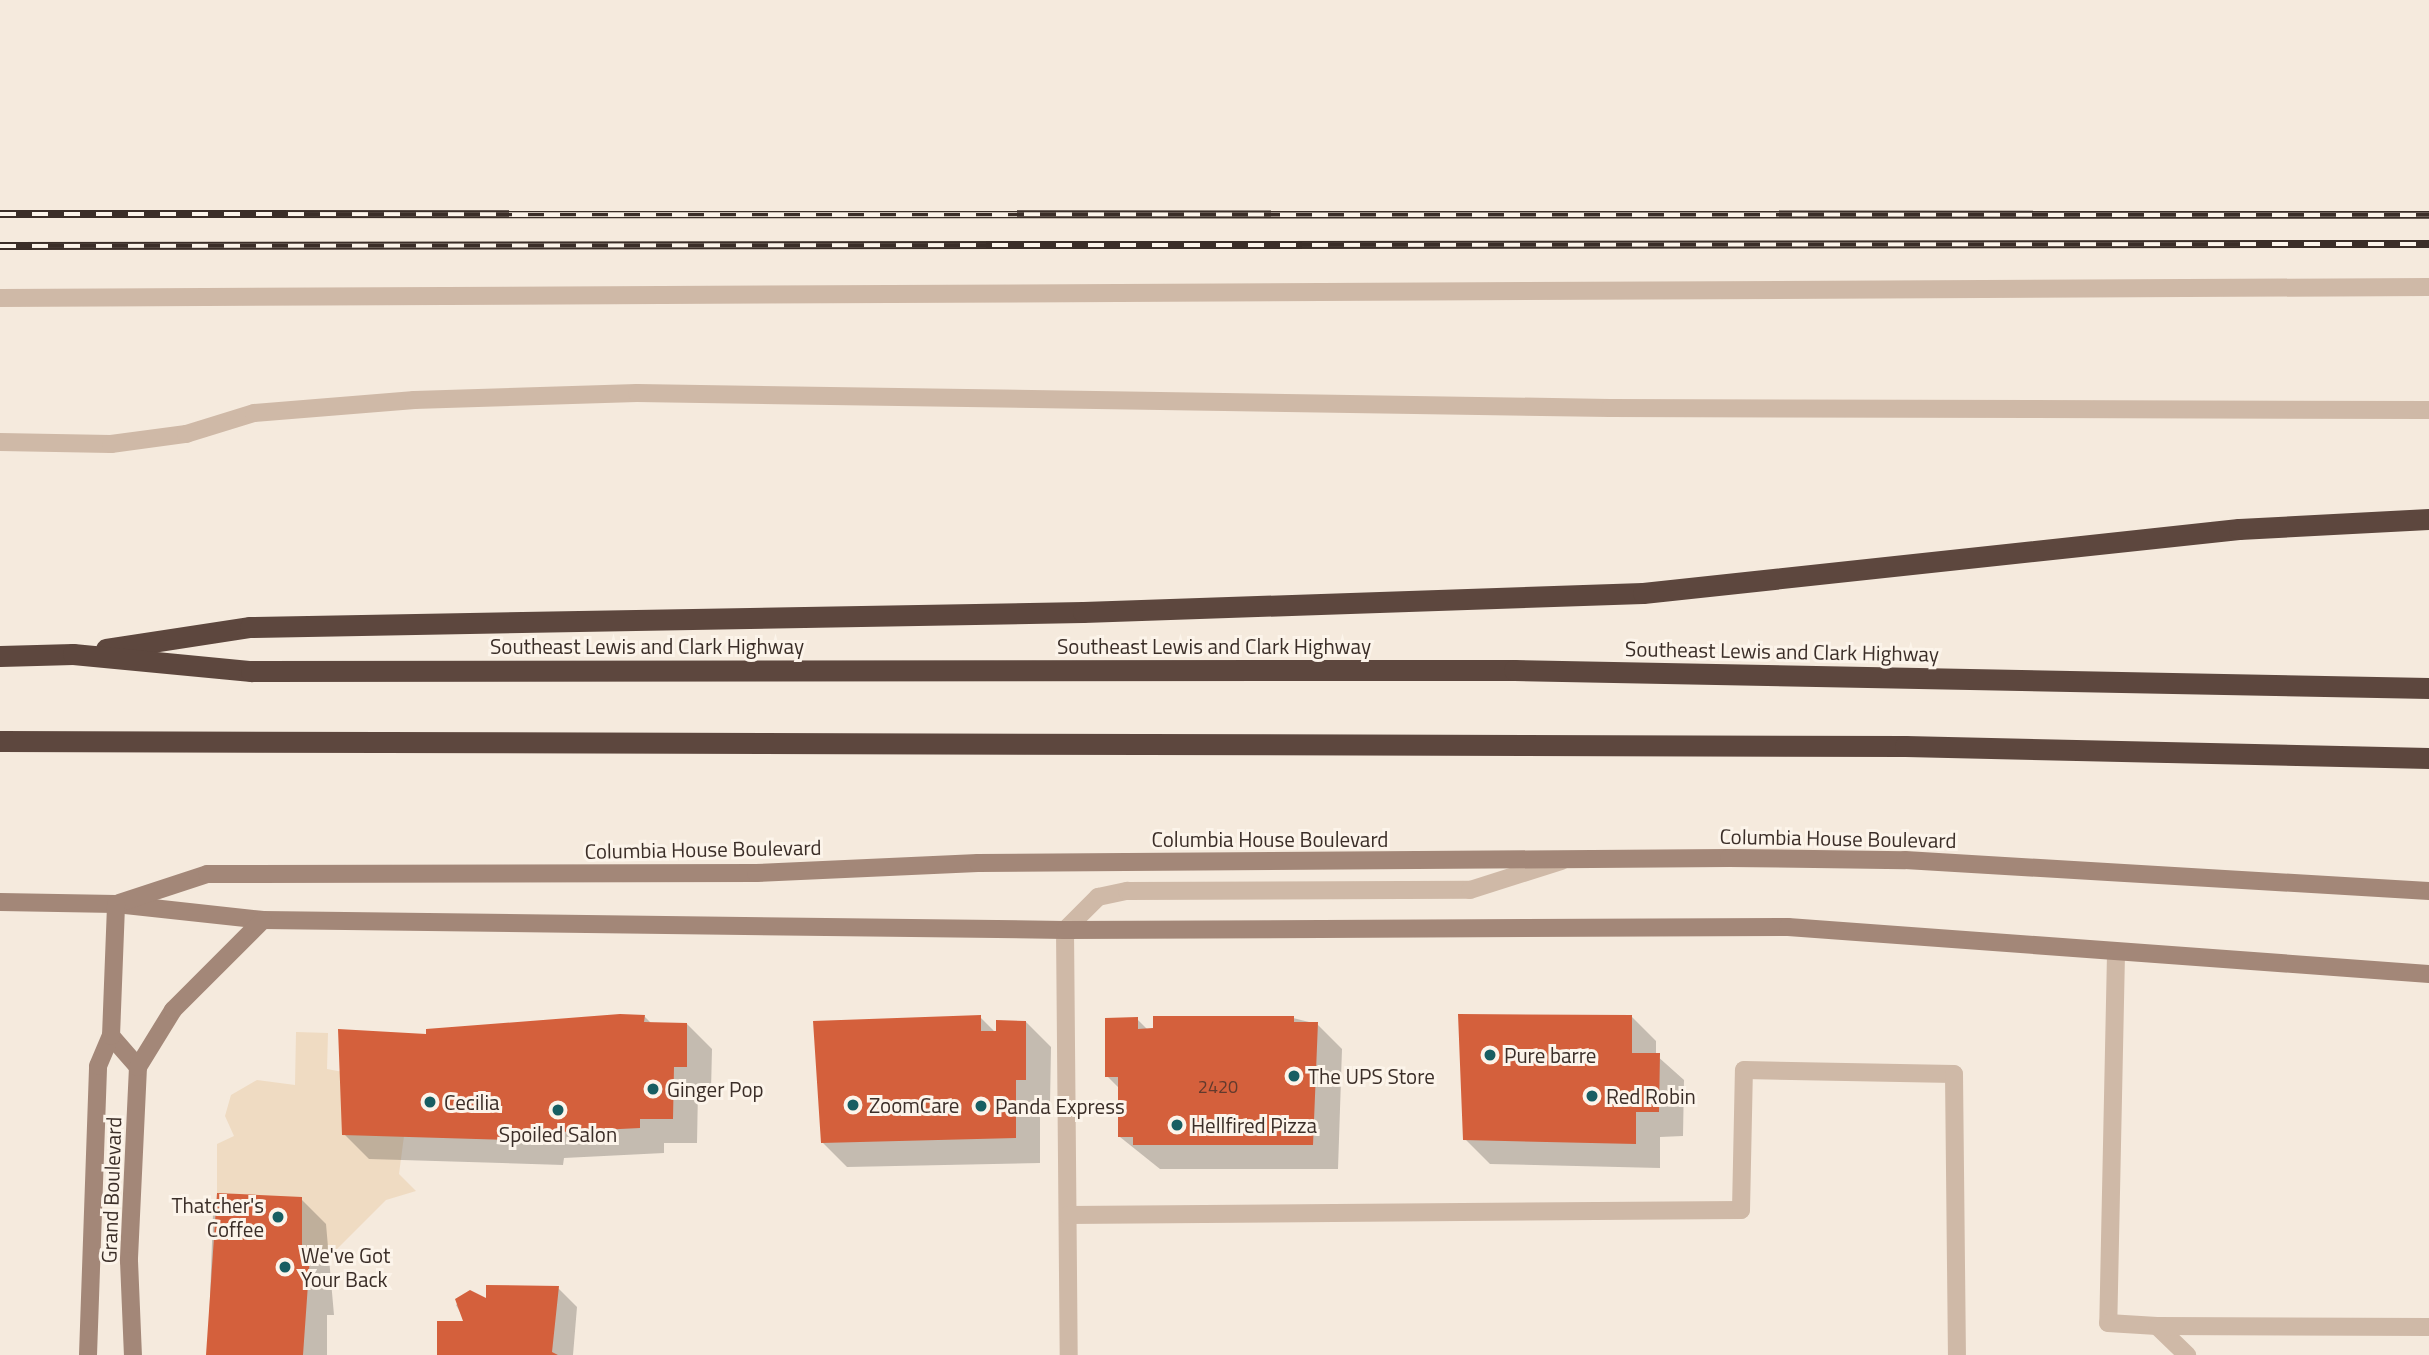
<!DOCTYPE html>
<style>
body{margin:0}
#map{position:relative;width:2429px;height:1355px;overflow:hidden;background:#f5eadd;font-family:"Titillium Web",sans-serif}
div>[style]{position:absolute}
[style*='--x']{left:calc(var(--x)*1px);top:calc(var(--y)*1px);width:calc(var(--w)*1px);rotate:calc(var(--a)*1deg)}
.plaza>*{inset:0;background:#efdbc2}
.shadow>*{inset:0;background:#0003}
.building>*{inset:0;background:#d4603c}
.service>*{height:18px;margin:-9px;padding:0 9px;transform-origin:9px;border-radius:9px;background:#cfb9a7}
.tertiary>*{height:18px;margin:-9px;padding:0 9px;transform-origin:9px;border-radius:9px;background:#cfb9a7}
.secondary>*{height:18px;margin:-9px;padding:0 9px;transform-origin:9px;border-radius:9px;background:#a38778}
.motorway>*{height:21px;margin:-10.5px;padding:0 10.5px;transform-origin:10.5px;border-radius:10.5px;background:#5d473e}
.rail>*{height:8px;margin-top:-4px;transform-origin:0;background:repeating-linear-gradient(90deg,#fcf4ea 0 16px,#3b2e28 0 32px);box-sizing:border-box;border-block:2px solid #3b2e28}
.dots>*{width:19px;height:19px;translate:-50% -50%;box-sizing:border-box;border:4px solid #fcf4ea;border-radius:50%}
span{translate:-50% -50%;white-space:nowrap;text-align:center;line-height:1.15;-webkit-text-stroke:6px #fcf4ea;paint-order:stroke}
.number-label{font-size:18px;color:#613a2d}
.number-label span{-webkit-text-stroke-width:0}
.street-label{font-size:21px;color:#3b2e28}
.poi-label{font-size:21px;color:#3b2e28}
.left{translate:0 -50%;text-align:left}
.right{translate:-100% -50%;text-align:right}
</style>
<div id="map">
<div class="plaza">
<i style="clip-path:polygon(296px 1032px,328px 1033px,327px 1069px,343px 1072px,342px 1135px,404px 1136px,399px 1174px,416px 1191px,386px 1200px,330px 1256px,302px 1249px,301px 1198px,217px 1193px,217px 1144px,234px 1136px,225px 1116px,231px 1095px,257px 1080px,295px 1085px)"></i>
</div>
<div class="shadow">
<i style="clip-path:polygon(644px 1016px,652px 1024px,687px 1024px,712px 1049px,711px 1091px,698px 1091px,697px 1143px,664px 1143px,664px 1153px,564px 1158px,563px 1165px,369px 1159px,344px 1134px,428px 1036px)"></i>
<i style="clip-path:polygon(1631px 1016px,1656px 1041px,1656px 1055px,1684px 1080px,1683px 1136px,1660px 1137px,1660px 1168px,1490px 1164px,1465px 1139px)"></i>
<i style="clip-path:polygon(980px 1017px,997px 1034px,1026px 1022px,1051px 1047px,1050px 1104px,1040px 1105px,1040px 1163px,847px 1167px,823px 1143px,815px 1023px)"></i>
<i style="clip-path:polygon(1293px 1018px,1317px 1024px,1342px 1049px,1338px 1169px,1160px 1169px,1120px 1137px,1120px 1089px,1107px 1076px,1137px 1019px,1148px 1030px)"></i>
<i style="clip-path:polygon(301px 1199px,326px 1224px,334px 1315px,327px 1315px,327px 1355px,208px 1355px,213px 1213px)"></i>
<i style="clip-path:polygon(558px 1288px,577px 1307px,573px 1355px,438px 1355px,466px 1323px,456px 1305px,470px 1292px,487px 1301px)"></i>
</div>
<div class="building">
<i style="clip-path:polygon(620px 1014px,645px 1015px,644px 1022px,687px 1023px,687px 1067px,674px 1067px,673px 1119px,640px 1119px,640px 1128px,539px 1133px,539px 1141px,342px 1135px,338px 1029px,426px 1034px,426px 1029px)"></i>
<i style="clip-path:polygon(1458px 1014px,1632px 1015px,1632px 1053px,1660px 1053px,1659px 1112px,1636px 1112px,1636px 1144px,1463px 1140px)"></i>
<i style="clip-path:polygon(981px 1015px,981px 1031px,996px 1031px,996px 1020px,1026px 1021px,1026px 1080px,1016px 1080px,1016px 1138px,821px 1143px,813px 1021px)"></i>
<i style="clip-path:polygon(1153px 1016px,1294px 1016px,1294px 1022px,1318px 1022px,1313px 1145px,1133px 1145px,1133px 1137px,1118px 1137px,1118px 1077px,1105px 1077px,1105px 1018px,1138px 1017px,1138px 1029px,1153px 1028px)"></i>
<i style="clip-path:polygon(217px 1193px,302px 1197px,302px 1249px,309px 1249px,310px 1256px,303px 1355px,206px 1355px)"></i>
<i style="clip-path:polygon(486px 1285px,559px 1286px,552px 1352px,558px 1355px,437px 1355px,437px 1321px,463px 1321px,455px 1299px,470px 1290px,486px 1298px)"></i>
</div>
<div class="service">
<i style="--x:0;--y:298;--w:2429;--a:-0.26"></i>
<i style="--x:0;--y:442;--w:111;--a:1"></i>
<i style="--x:111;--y:444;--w:76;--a:-7.6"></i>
<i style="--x:186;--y:434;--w:71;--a:-17.2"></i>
<i style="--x:254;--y:413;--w:161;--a:-4.6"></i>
<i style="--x:414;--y:400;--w:223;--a:-1.8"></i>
<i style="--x:637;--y:393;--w:973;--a:0.88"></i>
<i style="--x:1610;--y:408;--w:819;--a:0.14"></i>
<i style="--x:1065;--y:930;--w:425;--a:89.5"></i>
<i style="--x:2116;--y:954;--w:369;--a:91.2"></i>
<i style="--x:2108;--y:1323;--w:49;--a:3.5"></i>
<i style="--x:2157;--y:1326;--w:42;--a:44"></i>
<i style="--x:1068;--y:1215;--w:673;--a:-0.43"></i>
<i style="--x:1741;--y:1210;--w:140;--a:-88.8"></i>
<i style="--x:1744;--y:1070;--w:210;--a:1.1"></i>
<i style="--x:1954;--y:1074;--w:281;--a:89.4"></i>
<i style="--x:2157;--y:1326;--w:272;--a:0.2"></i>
</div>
<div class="tertiary">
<i style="--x:1065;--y:930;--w:47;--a:-45"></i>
<i style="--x:1098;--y:897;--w:30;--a:-12"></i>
<i style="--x:1127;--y:891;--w:343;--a:-0.2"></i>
<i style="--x:1470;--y:890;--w:96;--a:-17.7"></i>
</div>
<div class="secondary">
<i style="--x:0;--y:902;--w:116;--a:1"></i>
<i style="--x:116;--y:904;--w:148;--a:6.2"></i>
<i style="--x:263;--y:920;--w:802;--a:0.71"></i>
<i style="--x:1065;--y:930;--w:723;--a:-0.24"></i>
<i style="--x:1788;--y:927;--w:643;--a:4.19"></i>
<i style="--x:119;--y:903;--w:93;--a:-18.2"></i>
<i style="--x:207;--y:874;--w:549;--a:-0.1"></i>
<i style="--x:756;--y:873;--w:222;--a:-2.6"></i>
<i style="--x:978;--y:863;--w:751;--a:-0.38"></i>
<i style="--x:1729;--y:858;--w:176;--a:0.7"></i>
<i style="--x:1905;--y:860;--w:525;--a:3.39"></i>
<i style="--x:111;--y:1036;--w:41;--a:48.9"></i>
<i style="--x:138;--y:1067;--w:194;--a:92.7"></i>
<i style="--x:129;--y:1261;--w:94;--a:87.6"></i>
<i style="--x:138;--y:1067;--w:67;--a:-58.4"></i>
<i style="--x:173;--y:1010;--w:127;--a:-45"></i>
<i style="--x:88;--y:1355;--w:289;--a:-88"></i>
<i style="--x:98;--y:1066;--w:33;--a:-67"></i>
<i style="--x:111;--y:1036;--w:132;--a:-87.8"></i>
</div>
<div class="motorway">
<i style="--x:106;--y:649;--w:146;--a:-8.7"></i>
<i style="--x:250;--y:627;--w:833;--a:-1.03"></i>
<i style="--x:1083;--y:612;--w:560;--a:-1.94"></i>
<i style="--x:1643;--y:593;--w:599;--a:-6.13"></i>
<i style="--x:2239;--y:529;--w:190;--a:-3"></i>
<i style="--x:0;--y:656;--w:73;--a:-1.6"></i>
<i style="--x:73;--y:654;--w:179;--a:5.5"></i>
<i style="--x:251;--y:671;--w:1263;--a:-0.05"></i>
<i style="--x:1514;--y:670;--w:915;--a:1.13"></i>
<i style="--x:0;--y:741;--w:1905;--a:0.15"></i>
<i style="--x:1905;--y:746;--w:524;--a:1.31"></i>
</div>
<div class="rail">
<i style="--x:0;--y:214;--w:2429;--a:0.02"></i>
<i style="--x:0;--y:246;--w:2429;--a:-0.05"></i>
</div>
<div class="dots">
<i style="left:1490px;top:1055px;background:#185e62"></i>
<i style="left:1294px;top:1076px;background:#185e62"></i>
<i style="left:653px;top:1089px;background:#185e62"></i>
<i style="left:1592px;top:1096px;background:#185e62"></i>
<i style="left:430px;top:1102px;background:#185e62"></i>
<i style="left:853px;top:1105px;background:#185e62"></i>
<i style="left:981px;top:1106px;background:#185e62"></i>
<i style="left:558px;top:1110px;background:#185e62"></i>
<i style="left:1177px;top:1125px;background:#185e62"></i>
<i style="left:278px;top:1217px;background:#185e62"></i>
<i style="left:285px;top:1267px;background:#185e62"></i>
</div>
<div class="number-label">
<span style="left:1218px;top:1087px">2420</span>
</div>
<div class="street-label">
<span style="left:647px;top:646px">Southeast Lewis and Clark Highway</span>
<span style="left:1214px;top:646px">Southeast Lewis and Clark Highway</span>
<span style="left:1782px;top:651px;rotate:1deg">Southeast Lewis and Clark Highway</span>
<span style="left:1838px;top:838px;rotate:1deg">Columbia House Boulevard</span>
<span style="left:1270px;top:839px">Columbia House Boulevard</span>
<span style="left:703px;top:849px;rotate:-1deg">Columbia House Boulevard</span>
<span style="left:111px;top:1190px;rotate:-88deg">Grand Boulevard</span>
</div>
<div class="poi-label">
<span class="left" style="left:1504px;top:1055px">Pure barre</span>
<span class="left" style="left:1308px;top:1076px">The UPS Store</span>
<span class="left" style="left:667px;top:1089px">Ginger Pop</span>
<span class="left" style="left:1606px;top:1096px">Red Robin</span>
<span class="left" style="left:444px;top:1102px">Cecilia</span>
<span class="left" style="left:869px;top:1105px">ZoomCare</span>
<span class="left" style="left:995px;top:1106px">Panda Express</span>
<span class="left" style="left:1191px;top:1125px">Hellfired Pizza</span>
<span style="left:558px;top:1134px">Spoiled Salon</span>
<span class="right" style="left:264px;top:1217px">Thatcher's<br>Coffee</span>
<span class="left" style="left:301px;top:1267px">We've Got<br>Your Back</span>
</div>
</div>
